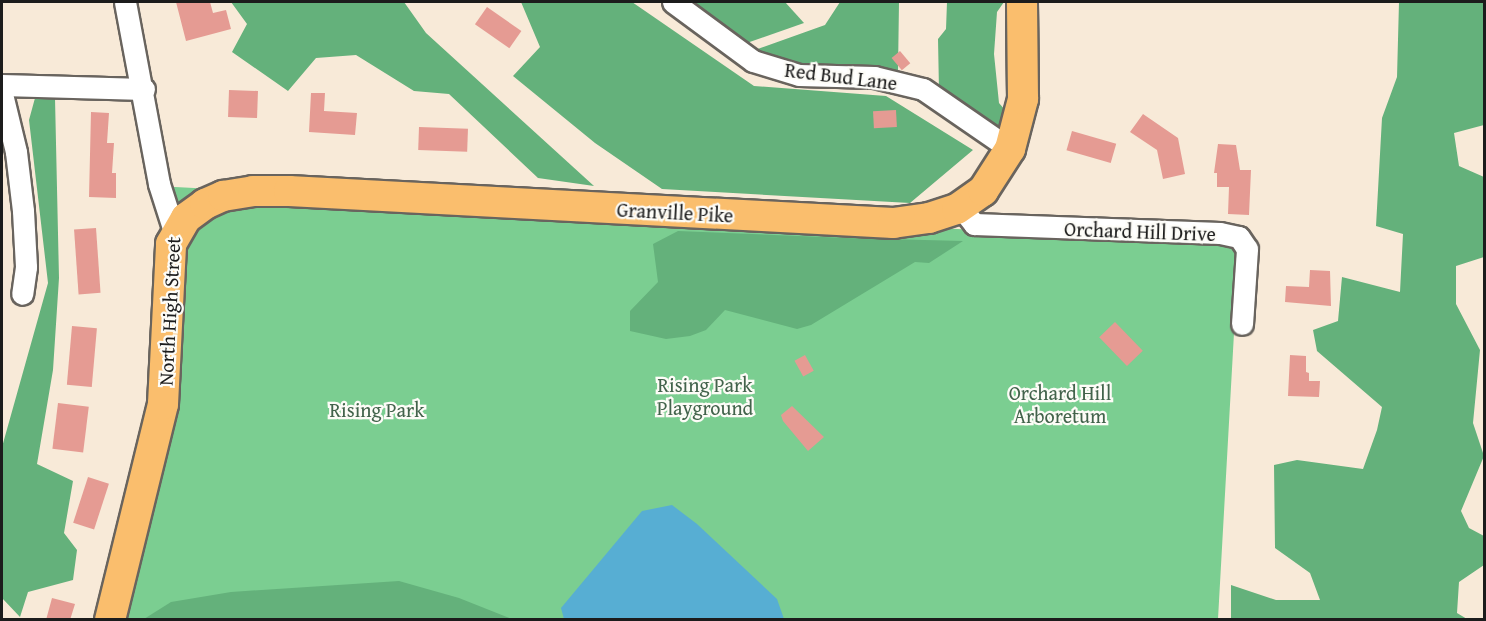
<!DOCTYPE html>
<style>
body{margin:0}
#map{position:relative;width:1486px;height:621px;overflow:hidden;background:#f8ead8;font-family:"Gentium Book Plus",serif}
div>[style]{position:absolute}
[style*='--x']{left:calc(var(--x)*1px);top:calc(var(--y)*1px);width:calc(var(--w)*1px);rotate:calc(var(--a)*1deg)}
.green>*{inset:0;background:#7bce91}
.forest>*{inset:0;background:#64b17b}
.water>*{inset:0;background:#57aed3}
.building>*{inset:0;background:#e59b93;transform-origin:0 0}
.roads{filter:drop-shadow(2px 0 #69645e) drop-shadow(-2px 0 #69645e) drop-shadow(0 2px #69645e) drop-shadow(0 -2px #69645e)}
.minor>*{height:21px;margin:-10.5px;padding:0 10.5px;transform-origin:10.5px;border-radius:10.5px;background:#fff}
.highway>*{height:30px;margin:-15px;padding:0 15px;transform-origin:15px;border-radius:15px;background:#fabe6d}
span{translate:-50% -50%;white-space:nowrap;text-align:center;line-height:1.15;-webkit-text-stroke:4.5px #fdfcf7;paint-order:stroke}
.street-label{font-size:20px;color:#1c1c1c}
.park-label{font-size:20px;color:#42634b}
.frame{position:absolute;inset:0;border:3px solid #1c1c1c;pointer-events:none}
</style>
<div id="map">
<div class="green">
<i style="clip-path:polygon(156px 186px,1239px 244px,1218px 619px,110px 620px,154px 445px,168px 278px)"></i>
</div>
<div class="forest">
<i style="clip-path:polygon(231px 2px,404px 2px,426px 33px,594px 186px,538px 178px,449px 94px,414px 91px,356px 55px,316px 58px,288px 91px,232px 52px,247px 24px)"></i>
<i style="clip-path:polygon(521px 2px,632px 2px,754px 86px,886px 96px,973px 150px,910px 203px,662px 189px,595px 143px,513px 76px,540px 47px)"></i>
<i style="clip-path:polygon(683px 2px,785px 2px,804px 23px,741px 45px)"></i>
<i style="clip-path:polygon(840px 2px,899px 2px,898px 71px,779px 66px,752px 51px,825px 25px)"></i>
<i style="clip-path:polygon(947px 2px,1004px 2px,997px 12px,994px 54px,999px 103px,1011px 117px,999px 137px,939px 91px,938px 39px,946px 29px)"></i>
<i style="clip-path:polygon(1399px 2px,1484px 2px,1484px 125px,1454px 133px,1459px 166px,1484px 177px,1484px 257px,1456px 266px,1456px 304px,1480px 350px,1473px 423px,1484px 456px,1461px 511px,1469px 528px,1484px 536px,1484px 565px,1459px 582px,1457px 613px,1467px 619px,1231px 619px,1231px 585px,1276px 600px,1320px 600px,1310px 573px,1275px 548px,1274px 465px,1297px 460px,1363px 469px,1377px 430px,1382px 407px,1317px 351px,1313px 330px,1338px 321px,1342px 277px,1400px 292px,1403px 234px,1376px 226px,1382px 118px,1397px 77px)"></i>
<i style="clip-path:polygon(35px 98px,55px 98px,59px 278px,53px 370px,37px 464px,73px 481px,64px 533px,77px 550px,73px 580px,28px 592px,20px 617px,2px 598px,2px 447px,48px 283px,29px 120px)"></i>
<i style="clip-path:polygon(678px 231px,847px 238px,963px 241px,929px 263px,915px 262px,811px 325px,797px 329px,725px 310px,706px 330px,690px 336px,666px 339px,630px 331px,630px 311px,658px 282px,653px 244px)"></i>
<i style="clip-path:polygon(399px 581px,459px 598px,512px 619px,144px 619px,171px 602px,231px 592px)"></i>
</div>
<div class="water">
<i style="clip-path:polygon(672px 505px,697px 524px,777px 599px,784px 619px,564px 619px,561px 608px,642px 511px)"></i>
</div>
<div class="building">
<i style="clip-path:polygon(176px 2px,210px 2px,213px 13px,226px 10px,231px 29px,186px 41px)"></i>
<i style="left:487px;top:7px;width:42px;height:21px;rotate:35deg"></i>
<i style="left:900px;top:51px;width:16px;height:11px;rotate:50deg"></i>
<i style="left:229px;top:90px;width:29px;height:27px;rotate:2deg"></i>
<i style="clip-path:polygon(311px 93px,325px 93px,324px 111px,357px 113px,355px 135px,309px 132px)"></i>
<i style="left:896px;top:110px;width:17px;height:23px;rotate:87deg"></i>
<i style="clip-path:polygon(91px 112px,109px 113px,107px 143px,114px 143px,112px 173px,116px 173px,116px 198px,89px 197px)"></i>
<i style="clip-path:polygon(1143px 114px,1178px 138px,1185px 174px,1163px 179px,1157px 150px,1130px 132px)"></i>
<i style="left:419px;top:127px;width:49px;height:23px;rotate:2deg"></i>
<i style="left:1072px;top:131px;width:46px;height:20px;rotate:16deg"></i>
<i style="clip-path:polygon(1218px 144px,1236px 145px,1240px 170px,1251px 170px,1249px 215px,1228px 214px,1229px 187px,1217px 187px,1217px 173px,1214px 173px)"></i>
<i style="left:96px;top:228px;width:65px;height:22px;rotate:86deg"></i>
<i style="clip-path:polygon(1310px 270px,1330px 271px,1331px 306px,1285px 302px,1286px 286px,1309px 287px)"></i>
<i style="left:1115px;top:322px;width:40px;height:22px;rotate:46deg"></i>
<i style="left:72px;top:326px;width:25px;height:59px;rotate:5deg"></i>
<i style="left:805px;top:355px;width:18px;height:12px;rotate:61deg"></i>
<i style="clip-path:polygon(1290px 355px,1306px 356px,1306px 372px,1309px 373px,1309px 381px,1320px 381px,1319px 397px,1288px 396px)"></i>
<i style="left:58px;top:403px;width:31px;height:46px;rotate:7deg"></i>
<i style="clip-path:polygon(792px 406px,824px 437px,808px 451px,783px 421px,781px 415px)"></i>
<i style="left:88px;top:477px;width:22px;height:48px;rotate:18deg"></i>
<i style="clip-path:polygon(52px 598px,75px 604px,70px 620px,46px 620px)"></i>
</div>
<div class="roads">
<div class="minor">
<i style="--x:125;--y:2;--w:185;--a:79.4"></i>
<i style="--x:159;--y:184;--w:52;--a:72.3"></i>
<i style="--x:673;--y:2;--w:99;--a:36.4"></i>
<i style="--x:753;--y:61;--w:48;--a:16.9"></i>
<i style="--x:799;--y:75;--w:75;--a:1.5"></i>
<i style="--x:874;--y:77;--w:50;--a:13.8"></i>
<i style="--x:923;--y:89;--w:106;--a:34.6"></i>
<i style="--x:2;--y:85;--w:142;--a:1.6"></i>
<i style="--x:2;--y:94;--w:60;--a:76.4"></i>
<i style="--x:16;--y:152;--w:59;--a:83.2"></i>
<i style="--x:23;--y:211;--w:56;--a:86.9"></i>
<i style="--x:26;--y:267;--w:27;--a:98"></i>
<i style="--x:960;--y:206;--w:23;--a:52"></i>
<i style="--x:974;--y:224;--w:246;--a:2.1"></i>
<i style="--x:1220;--y:233;--w:19;--a:12"></i>
<i style="--x:1239;--y:237;--w:14;--a:56"></i>
<i style="--x:1247;--y:249;--w:75;--a:93.8"></i>
</div>
<div class="highway">
<i style="--x:110;--y:620;--w:222;--a:-76.2"></i>
<i style="--x:163;--y:404;--w:160;--a:-87.1"></i>
<i style="--x:171;--y:244;--w:30;--a:-60"></i>
<i style="--x:186;--y:218;--w:24;--a:-36"></i>
<i style="--x:205;--y:204;--w:20;--a:-24"></i>
<i style="--x:223;--y:196;--w:30;--a:-9"></i>
<i style="--x:253;--y:191;--w:36;--a:0"></i>
<i style="--x:289;--y:191;--w:605;--a:3.03"></i>
<i style="--x:893;--y:223;--w:36;--a:-8"></i>
<i style="--x:929;--y:218;--w:29;--a:-18"></i>
<i style="--x:957;--y:209;--w:32;--a:-35"></i>
<i style="--x:983;--y:191;--w:50;--a:-57.3"></i>
<i style="--x:1010;--y:149;--w:52;--a:-75.4"></i>
<i style="--x:1023;--y:99;--w:97;--a:-90.6"></i>
</div>
</div>
<div class="street-label">
<span style="left:841px;top:76px;rotate:7deg">Red Bud Lane</span>
<span style="left:675px;top:212px;rotate:3deg">Granville Pike</span>
<span style="left:1140px;top:231px;rotate:2deg">Orchard Hill Drive</span>
<span style="left:169px;top:311px;rotate:-87deg">North High Street</span>
</div>
<div class="park-label">
<span style="left:705px;top:396px">Rising Park<br>Playground</span>
<span style="left:1060px;top:404px">Orchard Hill<br>Arboretum</span>
<span style="left:377px;top:409px">Rising Park</span>
</div>
<div class="frame"></div>
</div>
